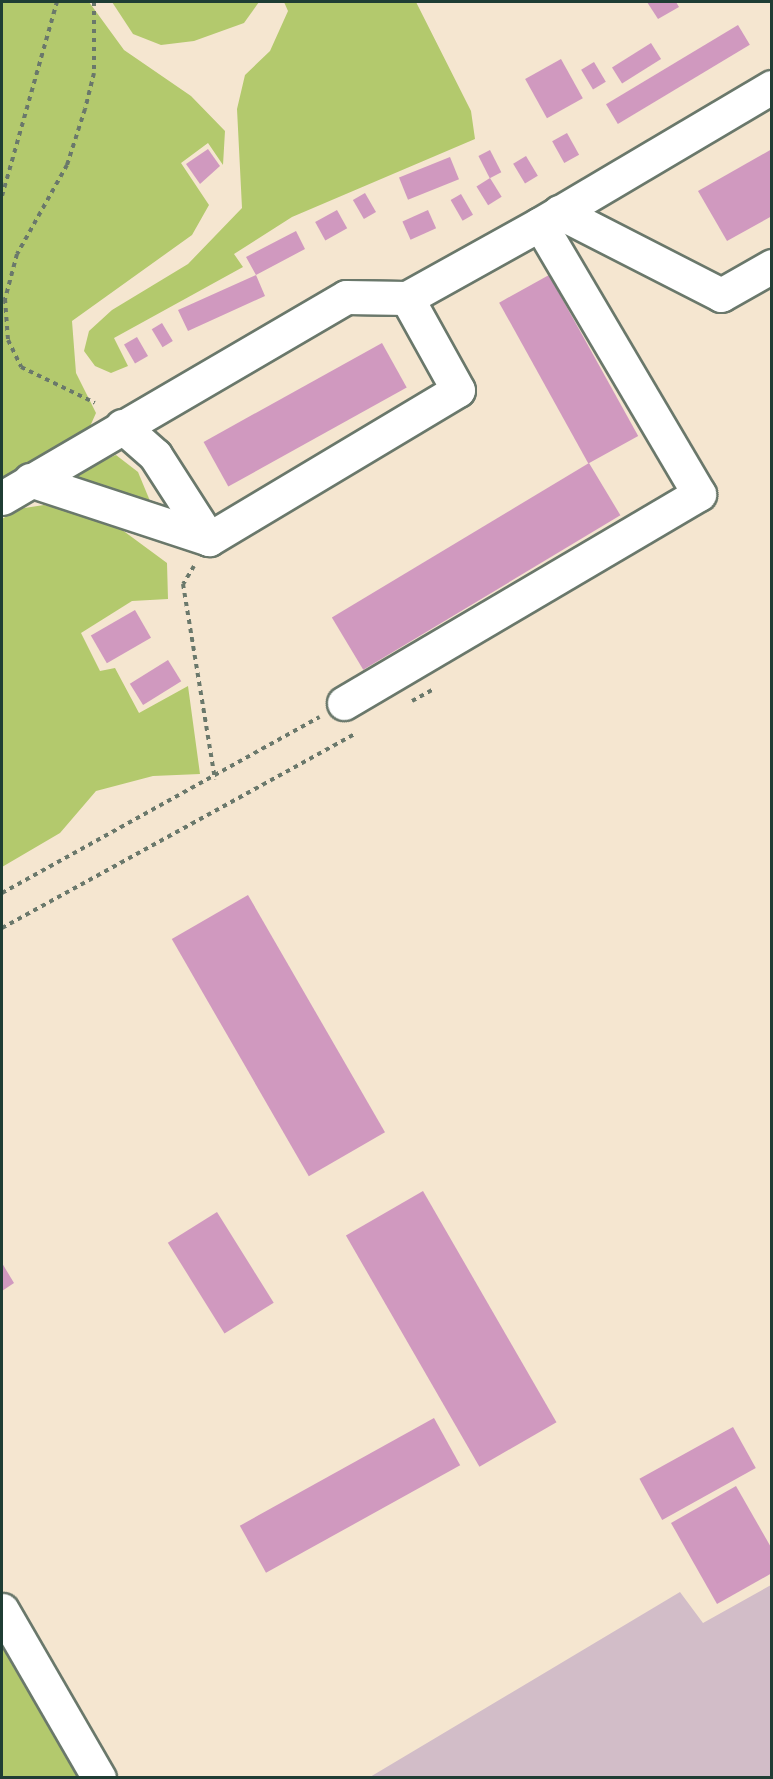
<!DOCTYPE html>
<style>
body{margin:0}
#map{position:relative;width:773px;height:1779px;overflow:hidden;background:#f5e6d0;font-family:Caveat,sans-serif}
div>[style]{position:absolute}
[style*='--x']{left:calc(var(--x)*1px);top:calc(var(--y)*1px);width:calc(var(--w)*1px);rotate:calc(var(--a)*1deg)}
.industrial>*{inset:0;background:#d2bdc8}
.green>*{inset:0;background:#b3c96d}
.building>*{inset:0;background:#d099bf;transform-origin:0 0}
.path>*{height:4px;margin-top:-2px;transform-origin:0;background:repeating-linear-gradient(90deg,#6a786b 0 4.5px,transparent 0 9px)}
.roads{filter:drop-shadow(2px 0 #6a786b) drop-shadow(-2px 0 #6a786b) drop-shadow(0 2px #6a786b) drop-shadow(0 -2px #6a786b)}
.minor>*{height:33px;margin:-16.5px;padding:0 16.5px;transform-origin:16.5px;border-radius:16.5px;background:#fff}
span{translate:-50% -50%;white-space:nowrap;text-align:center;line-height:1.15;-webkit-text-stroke:4.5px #f7f3e8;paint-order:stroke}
.frame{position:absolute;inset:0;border:3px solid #1f3d34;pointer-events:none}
</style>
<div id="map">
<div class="industrial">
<i style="clip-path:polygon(771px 1585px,771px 1777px,370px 1777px,680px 1592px,703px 1623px)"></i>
</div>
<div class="green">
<i style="clip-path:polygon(2px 2px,89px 2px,124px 50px,191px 96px,225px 131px,223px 165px,208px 143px,181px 163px,209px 205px,192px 235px,72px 321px,76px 373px,96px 413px,88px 431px,2px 481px)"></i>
<i style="clip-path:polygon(112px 2px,259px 2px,244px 23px,194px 41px,161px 45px,133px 34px)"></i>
<i style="clip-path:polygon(284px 2px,416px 2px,471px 111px,475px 139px,292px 217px,234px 254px,243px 267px,114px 338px,128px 366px,111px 373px,95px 366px,84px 351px,89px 331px,112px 310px,188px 264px,242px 208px,237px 109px,245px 75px,270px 51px,288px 11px)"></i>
<i style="clip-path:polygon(116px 455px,138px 472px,150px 501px,140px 503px,69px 476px)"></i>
<i style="clip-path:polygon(44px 505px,110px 521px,167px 563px,168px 599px,132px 601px,81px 633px,100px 671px,115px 668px,139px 713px,188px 686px,200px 774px,153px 776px,96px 791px,60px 833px,2px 867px,2px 519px,18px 509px)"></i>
<i style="clip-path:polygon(2px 1635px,83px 1777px,2px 1777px)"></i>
</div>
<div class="building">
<i style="clip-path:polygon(647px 2px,676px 2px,679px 7px,658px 19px)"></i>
<i style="left:738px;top:25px;width:23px;height:154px;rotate:59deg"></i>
<i style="left:651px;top:43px;width:19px;height:46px;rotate:58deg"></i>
<i style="left:561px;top:59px;width:45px;height:41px;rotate:61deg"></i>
<i style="left:594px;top:62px;width:23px;height:15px;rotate:59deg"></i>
<i style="left:567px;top:133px;width:25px;height:17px;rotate:61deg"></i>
<i style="clip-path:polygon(208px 149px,220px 166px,200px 184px,186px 164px)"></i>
<i style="clip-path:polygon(772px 149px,772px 216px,727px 241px,698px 191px)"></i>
<i style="left:490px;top:150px;width:25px;height:13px;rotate:63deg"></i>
<i style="left:526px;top:156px;width:23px;height:15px;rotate:59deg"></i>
<i style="left:450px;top:157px;width:24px;height:55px;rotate:68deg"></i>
<i style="left:490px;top:178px;width:22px;height:16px;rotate:58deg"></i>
<i style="left:365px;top:193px;width:22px;height:14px;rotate:60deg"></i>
<i style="left:461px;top:194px;width:24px;height:12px;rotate:60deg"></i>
<i style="left:337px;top:210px;width:21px;height:25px;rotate:61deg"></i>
<i style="left:428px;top:210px;width:20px;height:28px;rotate:66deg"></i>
<i style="clip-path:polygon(296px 231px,305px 249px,256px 275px,265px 296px,188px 331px,178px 310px,256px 275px,246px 257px)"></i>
<i style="left:549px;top:275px;width:184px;height:57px;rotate:61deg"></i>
<i style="left:162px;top:323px;width:21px;height:12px;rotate:59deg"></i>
<i style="left:137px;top:337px;width:22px;height:15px;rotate:60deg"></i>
<i style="left:382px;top:343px;width:51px;height:204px;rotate:61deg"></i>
<i style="left:589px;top:463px;width:61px;height:300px;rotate:59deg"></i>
<i style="left:135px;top:610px;width:32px;height:51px;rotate:60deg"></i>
<i style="left:168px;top:660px;width:25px;height:45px;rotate:58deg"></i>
<i style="left:248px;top:895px;width:274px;height:88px;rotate:60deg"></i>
<i style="left:423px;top:1191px;width:267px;height:89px;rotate:60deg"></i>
<i style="left:217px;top:1212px;width:107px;height:58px;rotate:58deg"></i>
<i style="clip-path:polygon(2px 1263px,14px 1283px,2px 1291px)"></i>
<i style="left:434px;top:1418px;width:54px;height:222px;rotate:61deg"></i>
<i style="left:733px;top:1427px;width:47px;height:107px;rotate:61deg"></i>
<i style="clip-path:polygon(736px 1486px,772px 1549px,772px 1573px,717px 1604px,671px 1523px)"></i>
</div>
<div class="path">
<i style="--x:94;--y:2;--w:71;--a:90"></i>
<i style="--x:94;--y:73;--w:37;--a:104"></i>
<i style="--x:85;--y:109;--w:59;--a:107.8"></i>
<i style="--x:67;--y:165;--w:102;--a:119.3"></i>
<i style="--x:17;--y:254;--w:47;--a:104.9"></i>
<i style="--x:5;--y:299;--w:41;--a:85.8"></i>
<i style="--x:8;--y:340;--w:30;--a:64"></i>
<i style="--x:21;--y:367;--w:82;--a:25.9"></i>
<i style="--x:2;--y:196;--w:202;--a:-74.2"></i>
<i style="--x:194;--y:566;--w:21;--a:121"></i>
<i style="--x:183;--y:584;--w:198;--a:80.7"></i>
<i style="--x:412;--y:701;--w:25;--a:-29"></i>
<i style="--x:2;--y:893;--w:363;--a:-29"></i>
<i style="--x:2;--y:928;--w:404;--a:-28.8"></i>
</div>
<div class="roads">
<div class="minor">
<i style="--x:559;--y:212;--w:182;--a:27.1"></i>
<i style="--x:721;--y:295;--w:59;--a:-29.6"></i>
<i style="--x:122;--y:426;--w:44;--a:41.3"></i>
<i style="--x:155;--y:455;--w:100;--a:57.3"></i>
<i style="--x:30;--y:480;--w:188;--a:18.2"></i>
<i style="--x:209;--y:539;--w:290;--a:-30.9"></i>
<i style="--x:458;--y:390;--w:105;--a:-119"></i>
<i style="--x:407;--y:298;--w:152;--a:-29.1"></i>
<i style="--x:2;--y:498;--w:398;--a:-30.3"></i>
<i style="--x:346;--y:297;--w:61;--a:0.9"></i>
<i style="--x:344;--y:703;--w:412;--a:-30.5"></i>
<i style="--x:699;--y:494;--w:313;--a:-120.5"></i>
<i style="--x:540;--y:224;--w:269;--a:-30.6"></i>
<i style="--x:2;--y:1610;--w:194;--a:60"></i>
</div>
</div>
<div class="frame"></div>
</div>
